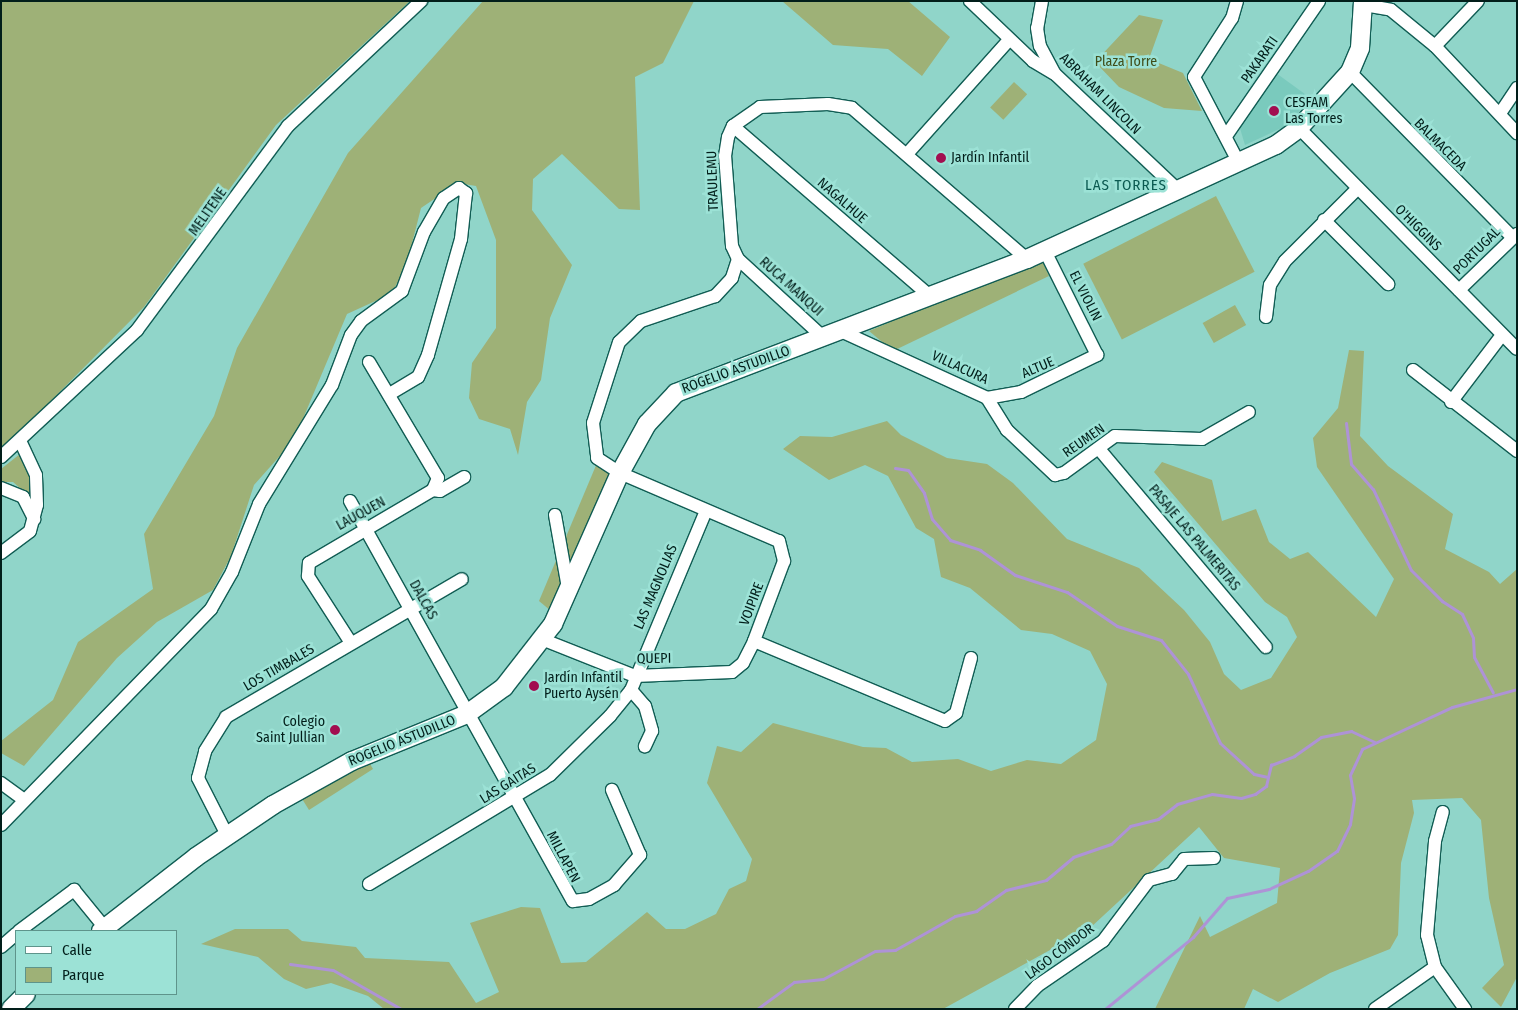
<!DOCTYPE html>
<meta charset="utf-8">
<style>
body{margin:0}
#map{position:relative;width:1518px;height:1010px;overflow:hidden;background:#90d5c9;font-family:"Fira Sans Condensed",sans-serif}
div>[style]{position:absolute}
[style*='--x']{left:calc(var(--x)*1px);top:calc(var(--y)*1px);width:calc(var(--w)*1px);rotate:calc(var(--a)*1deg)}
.built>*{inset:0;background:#7acabd}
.green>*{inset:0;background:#9eb177;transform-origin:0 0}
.stream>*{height:3px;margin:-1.5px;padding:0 1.5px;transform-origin:1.5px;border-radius:1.5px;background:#ae93d6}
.roads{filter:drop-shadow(1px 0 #115d54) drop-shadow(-1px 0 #115d54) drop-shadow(0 1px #115d54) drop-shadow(0 -1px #115d54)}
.street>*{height:12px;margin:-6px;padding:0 6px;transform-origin:6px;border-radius:6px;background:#fff}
.secondary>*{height:18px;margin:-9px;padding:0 9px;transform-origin:9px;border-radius:9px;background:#fff}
.dots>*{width:14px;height:14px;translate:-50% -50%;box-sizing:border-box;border:2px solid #9ce2d6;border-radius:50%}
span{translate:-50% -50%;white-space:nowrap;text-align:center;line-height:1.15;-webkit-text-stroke:5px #9ce2d6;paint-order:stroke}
.street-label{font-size:14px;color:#021e1a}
.park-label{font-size:14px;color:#3f4d19}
.poi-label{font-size:14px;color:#021e1a}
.left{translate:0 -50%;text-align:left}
.right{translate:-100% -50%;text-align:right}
.neighbourhood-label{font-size:15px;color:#0b5a51;letter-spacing:1px}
.frame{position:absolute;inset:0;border:2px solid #021e1a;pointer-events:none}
.legend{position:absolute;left:15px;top:930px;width:162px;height:65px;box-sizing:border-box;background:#9ce2d6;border:1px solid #5e948b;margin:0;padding:6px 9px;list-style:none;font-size:15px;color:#021e1a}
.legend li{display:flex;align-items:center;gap:10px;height:25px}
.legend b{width:25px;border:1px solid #5e948b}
</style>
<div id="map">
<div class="built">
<i style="clip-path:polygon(1276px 73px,1309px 97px,1290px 124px,1245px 145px,1239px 125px)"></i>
</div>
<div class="green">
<i style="clip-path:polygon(1px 1px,410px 1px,276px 125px,144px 307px,1px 451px)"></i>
<i style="clip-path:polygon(483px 1px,694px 1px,663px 63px,635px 77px,640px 210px,619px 209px,562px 154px,533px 179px,532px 210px,572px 265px,550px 318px,541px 380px,527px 402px,518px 455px,510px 429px,479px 419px,469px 398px,472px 363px,496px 328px,496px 240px,476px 186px,458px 183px,421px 208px,406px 267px,395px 287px,382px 298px,347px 314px,294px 440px,254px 485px,231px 556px,213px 590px,157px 622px,117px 658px,24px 766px,1px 753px,1px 741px,53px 700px,78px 642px,153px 589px,144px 534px,214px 416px,237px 348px,348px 153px)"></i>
<i style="clip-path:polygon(782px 1px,908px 1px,950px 37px,922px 76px,888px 49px,833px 45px)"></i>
<i style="clip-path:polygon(1139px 15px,1163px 20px,1149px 59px,1183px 73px,1202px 111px,1164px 108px,1119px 87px,1095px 62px)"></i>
<i style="left:1014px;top:82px;width:18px;height:35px;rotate:43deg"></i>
<i style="left:1216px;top:196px;width:85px;height:149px;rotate:63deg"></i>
<i style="clip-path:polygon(1041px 258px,1049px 276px,893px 351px,869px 331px)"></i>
<i style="left:1235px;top:305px;width:23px;height:37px;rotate:61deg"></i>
<i style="clip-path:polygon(1349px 350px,1364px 351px,1360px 436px,1388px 466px,1453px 514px,1445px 549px,1489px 572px,1500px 584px,1517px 569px,1517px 977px,1501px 1007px,1482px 988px,1504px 965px,1489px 898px,1481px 820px,1462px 798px,1412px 800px,1414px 813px,1401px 863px,1398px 935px,1390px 949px,1330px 973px,1278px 1002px,1253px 989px,1244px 1009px,1155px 1009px,1200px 916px,1210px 937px,1277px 903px,1280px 868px,1224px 858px,1199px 827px,1090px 928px,943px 1009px,384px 1009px,368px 996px,331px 983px,306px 989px,284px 979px,258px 957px,201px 944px,235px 929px,288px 929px,302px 941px,356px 947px,365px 958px,449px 962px,476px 1003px,499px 992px,470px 923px,521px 907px,540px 908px,561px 963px,586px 962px,647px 912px,666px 929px,685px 929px,716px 914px,729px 889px,746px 881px,752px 859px,707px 783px,717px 746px,741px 752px,773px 723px,863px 747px,886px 748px,912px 762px,958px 759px,991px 771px,1027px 760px,1061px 764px,1096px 740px,1107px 684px,1090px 651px,1052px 634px,1021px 630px,970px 588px,941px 577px,934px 539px,916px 528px,888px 476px,865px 465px,829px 480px,783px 449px,800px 436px,832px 437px,887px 421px,901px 435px,947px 458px,987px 464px,1013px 483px,1067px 539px,1139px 568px,1184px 610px,1210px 642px,1224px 674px,1241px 690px,1271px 678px,1297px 637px,1287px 617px,1265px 602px,1154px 472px,1162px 462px,1212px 480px,1222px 521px,1256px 509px,1269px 542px,1290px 559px,1308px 552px,1376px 617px,1394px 579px,1317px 467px,1313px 438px,1338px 408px)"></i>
<i style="clip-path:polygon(20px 454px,32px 483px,28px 495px,13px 482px,1px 482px,1px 469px)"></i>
<i style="clip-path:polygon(597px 463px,611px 471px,585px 541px,551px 611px,539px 601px)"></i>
<i style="clip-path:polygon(366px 757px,373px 769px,309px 810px,299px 794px)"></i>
</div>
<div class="stream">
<i style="--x:1346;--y:423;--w:41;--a:83"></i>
<i style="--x:1351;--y:464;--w:33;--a:49"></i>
<i style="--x:1373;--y:489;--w:89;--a:64.9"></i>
<i style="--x:1411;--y:570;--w:44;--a:45"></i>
<i style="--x:1442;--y:601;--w:24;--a:33"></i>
<i style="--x:1462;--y:614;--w:26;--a:65"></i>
<i style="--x:1473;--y:638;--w:19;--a:87"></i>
<i style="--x:1474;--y:657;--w:40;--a:62"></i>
<i style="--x:895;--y:468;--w:13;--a:9"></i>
<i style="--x:908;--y:470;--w:28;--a:55"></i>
<i style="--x:924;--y:493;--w:27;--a:73"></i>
<i style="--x:932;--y:519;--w:28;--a:49"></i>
<i style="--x:950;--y:540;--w:32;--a:18"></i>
<i style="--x:980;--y:550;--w:43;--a:35.5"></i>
<i style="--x:1015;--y:575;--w:55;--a:18.1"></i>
<i style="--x:1067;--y:592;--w:60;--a:34.2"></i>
<i style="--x:1117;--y:626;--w:46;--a:17.7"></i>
<i style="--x:1161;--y:640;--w:43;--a:51.5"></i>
<i style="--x:1188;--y:674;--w:76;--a:65.1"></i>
<i style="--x:1220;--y:743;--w:46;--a:42.4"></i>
<i style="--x:1254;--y:774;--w:14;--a:12"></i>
<i style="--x:290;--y:964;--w:43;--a:7.9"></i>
<i style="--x:333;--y:970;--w:78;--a:29.8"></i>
<i style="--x:757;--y:1009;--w:46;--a:-36.1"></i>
<i style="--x:794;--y:982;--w:29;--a:-6"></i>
<i style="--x:823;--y:979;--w:59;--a:-28.3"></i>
<i style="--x:875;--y:951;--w:20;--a:-3"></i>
<i style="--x:895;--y:950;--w:69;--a:-29.5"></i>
<i style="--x:955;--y:916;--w:22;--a:-13"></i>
<i style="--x:976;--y:911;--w:37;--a:-35"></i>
<i style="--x:1006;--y:890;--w:41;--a:-14"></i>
<i style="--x:1046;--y:880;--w:35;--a:-40"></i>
<i style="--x:1073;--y:857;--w:40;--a:-18.9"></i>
<i style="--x:1111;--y:844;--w:26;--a:-43"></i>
<i style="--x:1130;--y:826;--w:29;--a:-14"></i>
<i style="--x:1158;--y:819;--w:24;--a:-38"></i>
<i style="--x:1177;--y:804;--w:36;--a:-16"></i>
<i style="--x:1212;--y:794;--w:29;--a:8"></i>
<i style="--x:1241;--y:798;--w:15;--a:-16"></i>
<i style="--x:1255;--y:794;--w:14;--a:-36"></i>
<i style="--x:1266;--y:786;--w:22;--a:-77"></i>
<i style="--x:1271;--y:765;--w:25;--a:-21"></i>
<i style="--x:1294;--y:756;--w:33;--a:-35"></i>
<i style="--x:1321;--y:737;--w:31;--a:-11"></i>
<i style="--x:1351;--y:731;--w:26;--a:25"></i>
<i style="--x:1105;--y:1009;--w:114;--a:-39.3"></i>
<i style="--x:1193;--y:937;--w:52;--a:-48.9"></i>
<i style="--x:1227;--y:898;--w:43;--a:-12.1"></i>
<i style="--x:1269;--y:889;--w:43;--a:-24.8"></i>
<i style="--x:1308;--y:871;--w:35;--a:-35"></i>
<i style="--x:1337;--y:851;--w:30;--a:-64"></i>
<i style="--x:1350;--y:824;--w:26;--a:-81"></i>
<i style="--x:1354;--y:798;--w:23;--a:-100"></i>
<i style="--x:1350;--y:775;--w:29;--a:-65"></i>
<i style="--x:1362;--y:749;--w:99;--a:-25"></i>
<i style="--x:1452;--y:707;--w:67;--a:-15.5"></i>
</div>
<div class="roads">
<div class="street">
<i style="--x:970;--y:1;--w:87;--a:43.6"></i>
<i style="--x:1033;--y:61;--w:23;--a:31"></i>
<i style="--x:1042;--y:1;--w:27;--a:100"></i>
<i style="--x:1037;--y:28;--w:18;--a:81"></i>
<i style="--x:1040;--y:46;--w:32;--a:62"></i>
<i style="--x:1055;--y:74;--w:169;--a:43.3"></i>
<i style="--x:1237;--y:1;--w:18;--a:106"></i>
<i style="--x:1232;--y:18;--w:70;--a:122.8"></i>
<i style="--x:1194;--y:77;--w:95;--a:62.4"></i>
<i style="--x:1364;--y:5;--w:27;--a:10"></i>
<i style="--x:1391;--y:10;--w:57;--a:39.3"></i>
<i style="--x:1435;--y:46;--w:120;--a:46.7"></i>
<i style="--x:1435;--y:46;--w:62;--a:-46.3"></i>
<i style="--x:1350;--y:72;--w:231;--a:45.5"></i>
<i style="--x:1501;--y:112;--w:29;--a:-56"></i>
<i style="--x:733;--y:126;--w:263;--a:40.8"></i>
<i style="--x:1299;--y:128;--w:310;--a:45.4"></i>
<i style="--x:1226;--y:136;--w:164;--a:-55.4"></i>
<i style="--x:907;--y:154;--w:153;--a:-48.2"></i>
<i style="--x:1324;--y:220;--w:91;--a:45"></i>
<i style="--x:738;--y:259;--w:20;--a:108"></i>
<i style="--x:732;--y:278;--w:25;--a:133"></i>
<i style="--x:715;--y:296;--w:78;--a:161.3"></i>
<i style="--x:641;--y:321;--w:30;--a:136"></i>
<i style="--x:619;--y:342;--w:85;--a:107.8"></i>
<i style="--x:593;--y:423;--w:35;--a:83"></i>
<i style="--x:597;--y:458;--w:27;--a:33"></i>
<i style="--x:620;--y:473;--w:173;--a:23.2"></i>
<i style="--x:779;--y:541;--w:21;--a:76"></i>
<i style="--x:784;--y:561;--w:85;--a:110.6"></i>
<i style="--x:754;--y:641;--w:207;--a:22.7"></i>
<i style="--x:945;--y:721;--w:14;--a:-36"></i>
<i style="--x:956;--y:713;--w:57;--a:-74.7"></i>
<i style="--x:1459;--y:290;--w:81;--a:-44"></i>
<i style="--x:1266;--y:317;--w:32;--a:-83"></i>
<i style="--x:1270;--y:285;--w:28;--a:-58"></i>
<i style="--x:1285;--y:261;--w:103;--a:-45"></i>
<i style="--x:843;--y:332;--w:158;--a:24.6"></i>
<i style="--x:987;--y:398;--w:38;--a:58"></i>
<i style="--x:1007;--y:430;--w:66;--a:43.2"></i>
<i style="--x:1055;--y:475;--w:9;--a:-13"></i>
<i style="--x:1064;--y:473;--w:63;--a:-36"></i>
<i style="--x:1115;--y:436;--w:87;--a:2"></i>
<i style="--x:1202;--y:439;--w:54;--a:-29.9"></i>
<i style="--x:824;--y:338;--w:117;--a:-137.4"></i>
<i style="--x:738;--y:259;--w:14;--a:-115"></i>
<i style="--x:732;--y:246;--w:90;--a:-94.4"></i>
<i style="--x:725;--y:156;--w:19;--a:-81"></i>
<i style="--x:728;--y:137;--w:12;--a:-66"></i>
<i style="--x:733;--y:126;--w:33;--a:-35"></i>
<i style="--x:760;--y:107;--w:68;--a:-2.5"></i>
<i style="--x:828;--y:104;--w:24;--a:9"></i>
<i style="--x:852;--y:108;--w:231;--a:40.8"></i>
<i style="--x:369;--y:362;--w:135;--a:59.3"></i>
<i style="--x:438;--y:478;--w:13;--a:113"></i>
<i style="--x:1413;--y:370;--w:132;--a:37.9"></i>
<i style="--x:987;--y:398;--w:35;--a:-10"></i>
<i style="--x:1021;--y:392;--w:85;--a:-26"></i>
<i style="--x:1097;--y:355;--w:116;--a:-116.6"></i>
<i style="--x:1451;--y:402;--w:84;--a:-52.7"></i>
<i style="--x:1099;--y:449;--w:259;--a:49.9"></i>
<i style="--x:1;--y:457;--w:186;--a:-43"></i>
<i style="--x:137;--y:330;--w:254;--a:-53.5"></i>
<i style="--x:288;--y:126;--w:183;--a:-43.2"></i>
<i style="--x:1;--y:488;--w:24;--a:22"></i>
<i style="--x:23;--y:497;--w:25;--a:63"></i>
<i style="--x:433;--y:490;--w:7;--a:8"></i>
<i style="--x:440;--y:491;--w:28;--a:-30"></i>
<i style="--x:350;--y:501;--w:458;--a:60.9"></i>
<i style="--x:573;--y:901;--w:16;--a:-7"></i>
<i style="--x:589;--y:899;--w:29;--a:-29"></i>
<i style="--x:614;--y:885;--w:40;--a:-49"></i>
<i style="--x:640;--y:855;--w:71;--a:-113.3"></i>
<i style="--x:555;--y:515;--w:74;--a:79.9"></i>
<i style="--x:1;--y:553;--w:36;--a:-37"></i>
<i style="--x:30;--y:531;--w:27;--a:-75"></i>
<i style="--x:37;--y:505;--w:30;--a:-92"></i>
<i style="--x:36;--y:475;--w:38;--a:-115"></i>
<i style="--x:544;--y:640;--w:98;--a:21.6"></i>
<i style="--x:635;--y:676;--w:97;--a:-2.4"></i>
<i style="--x:732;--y:672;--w:14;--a:-39"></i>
<i style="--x:743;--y:663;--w:25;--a:-63"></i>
<i style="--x:351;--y:643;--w:80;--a:-122.7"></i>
<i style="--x:308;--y:576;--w:13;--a:-86"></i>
<i style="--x:309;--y:563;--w:144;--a:-30.5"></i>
<i style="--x:631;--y:690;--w:21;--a:49"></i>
<i style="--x:645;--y:706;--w:26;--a:74"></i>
<i style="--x:652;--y:731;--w:17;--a:115"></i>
<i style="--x:1;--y:783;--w:29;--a:36"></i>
<i style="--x:1;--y:825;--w:301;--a:-45.8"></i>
<i style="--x:211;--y:609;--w:43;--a:-60.4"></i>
<i style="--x:232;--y:572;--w:73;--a:-68.3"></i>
<i style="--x:259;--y:504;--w:140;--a:-58.5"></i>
<i style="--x:332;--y:385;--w:53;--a:-69.2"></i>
<i style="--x:351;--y:335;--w:17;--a:-54"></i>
<i style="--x:361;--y:321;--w:51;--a:-36.2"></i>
<i style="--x:402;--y:291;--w:63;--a:-69.6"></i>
<i style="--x:424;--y:232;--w:39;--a:-60"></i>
<i style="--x:444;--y:198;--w:18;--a:-34"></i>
<i style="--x:459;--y:188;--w:9;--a:36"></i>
<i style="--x:466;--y:193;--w:46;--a:96.2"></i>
<i style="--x:461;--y:239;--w:121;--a:105.9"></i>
<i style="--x:428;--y:355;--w:24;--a:114"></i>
<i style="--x:418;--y:377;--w:31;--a:149"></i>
<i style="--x:227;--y:835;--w:64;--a:-117"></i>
<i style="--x:198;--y:778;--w:28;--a:-75"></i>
<i style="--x:205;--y:751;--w:40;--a:-58"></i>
<i style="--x:226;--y:717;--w:273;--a:-30.3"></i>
<i style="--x:369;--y:884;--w:211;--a:-31.1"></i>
<i style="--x:550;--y:775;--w:84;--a:-44.5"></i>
<i style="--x:610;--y:716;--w:33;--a:-51"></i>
<i style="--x:631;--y:690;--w:194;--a:-67.3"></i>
<i style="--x:19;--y:931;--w:69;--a:-36.7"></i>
<i style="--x:74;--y:890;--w:49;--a:50.8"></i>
<i style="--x:1;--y:947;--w:20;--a:-41"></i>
<i style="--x:1435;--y:967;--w:52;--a:54.5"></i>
<i style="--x:1015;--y:1009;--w:32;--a:-46"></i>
<i style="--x:1037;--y:986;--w:80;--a:-34.3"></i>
<i style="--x:1103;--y:941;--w:76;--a:-53"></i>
<i style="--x:1149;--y:880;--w:24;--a:-15"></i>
<i style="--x:1172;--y:874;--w:19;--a:-51"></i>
<i style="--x:1184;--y:859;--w:30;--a:-2"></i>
<i style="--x:1375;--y:1009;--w:73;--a:-35"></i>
<i style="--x:1435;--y:967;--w:33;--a:-104"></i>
<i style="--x:1427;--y:935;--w:94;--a:-85.1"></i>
<i style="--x:1435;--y:841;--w:30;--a:-75"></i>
</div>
<div class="secondary">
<i style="--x:101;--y:931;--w:120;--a:-37.9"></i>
<i style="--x:196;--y:857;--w:93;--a:-34"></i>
<i style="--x:273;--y:805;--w:90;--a:-29.1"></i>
<i style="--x:352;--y:761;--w:124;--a:-22.2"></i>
<i style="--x:467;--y:714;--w:46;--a:-36.1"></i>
<i style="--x:504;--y:687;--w:80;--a:-52.1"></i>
<i style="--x:553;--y:624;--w:165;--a:-66.1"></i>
<i style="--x:620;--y:473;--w:56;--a:-61.1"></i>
<i style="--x:647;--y:424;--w:42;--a:-46.9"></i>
<i style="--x:676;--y:393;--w:376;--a:-20.9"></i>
<i style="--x:1027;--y:259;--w:274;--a:-24.6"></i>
<i style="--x:1276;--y:145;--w:29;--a:-36"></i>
<i style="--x:1299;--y:128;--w:76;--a:-47.7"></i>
<i style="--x:1350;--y:72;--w:26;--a:-67"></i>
<i style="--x:1360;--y:48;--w:47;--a:-86.3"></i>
<i style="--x:11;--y:1009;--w:21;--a:-45"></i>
</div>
</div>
<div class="dots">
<i style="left:1274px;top:111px;background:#a20e50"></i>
<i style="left:941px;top:158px;background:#a20e50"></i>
<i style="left:534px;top:686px;background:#a20e50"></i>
<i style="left:335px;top:730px;background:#a20e50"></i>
</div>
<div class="street-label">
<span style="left:1260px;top:60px;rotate:-55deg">PAKARATI</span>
<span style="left:1100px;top:94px;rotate:45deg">ABRAHAM LINCOLN</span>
<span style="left:1440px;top:145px;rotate:45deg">BALMACEDA</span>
<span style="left:713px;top:181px;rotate:-92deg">TRAULEMU</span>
<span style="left:842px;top:201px;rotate:41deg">NAGALHUE</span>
<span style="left:208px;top:212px;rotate:-55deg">MELITENE</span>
<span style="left:1418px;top:228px;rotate:45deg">O'HIGGINS</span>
<span style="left:1477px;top:251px;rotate:-45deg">PORTUGAL</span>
<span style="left:791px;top:287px;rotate:42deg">RUCA MANQUI</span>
<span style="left:1085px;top:296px;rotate:63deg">EL VIOLIN</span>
<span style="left:960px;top:368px;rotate:25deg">VILLACURA</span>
<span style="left:1038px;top:368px;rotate:-23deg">ALTUE</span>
<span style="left:736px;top:370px;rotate:-20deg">ROGELIO ASTUDILLO</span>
<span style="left:1084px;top:441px;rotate:-35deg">REUMEN</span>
<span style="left:361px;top:514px;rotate:-29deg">LAUQUEN</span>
<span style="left:1194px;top:538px;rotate:50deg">PASAJE LAS PALMERITAS</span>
<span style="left:656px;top:587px;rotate:-67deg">LAS MAGNOLIAS</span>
<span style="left:423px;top:600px;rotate:61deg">DALCAS</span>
<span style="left:752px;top:604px;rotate:-69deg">VOIPIRE</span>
<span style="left:654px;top:659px;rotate:-1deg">QUEPI</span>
<span style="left:279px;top:668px;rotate:-30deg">LOS TIMBALES</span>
<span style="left:402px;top:741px;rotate:-22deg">ROGELIO ASTUDILLO</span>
<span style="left:508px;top:784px;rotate:-32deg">LAS GAITAS</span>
<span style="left:563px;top:857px;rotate:62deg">MILLAPEN</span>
<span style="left:1060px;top:952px;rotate:-37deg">LAGO CÓNDOR</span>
</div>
<div class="park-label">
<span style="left:1126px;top:62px">Plaza Torre</span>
</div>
<div class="poi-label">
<span class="left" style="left:1285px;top:111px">CESFAM<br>Las Torres</span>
<span class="left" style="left:951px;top:158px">Jardín Infantil</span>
<span class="left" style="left:544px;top:686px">Jardín Infantil<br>Puerto Aysén</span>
<span class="right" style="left:325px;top:730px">Colegio<br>Saint Jullian</span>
</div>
<div class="neighbourhood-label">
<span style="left:1126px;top:186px">LAS TORRES</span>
</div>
<div class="frame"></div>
<ul class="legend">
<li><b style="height:6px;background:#fff"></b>Calle</li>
<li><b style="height:14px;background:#9eb177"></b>Parque</li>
</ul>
</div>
